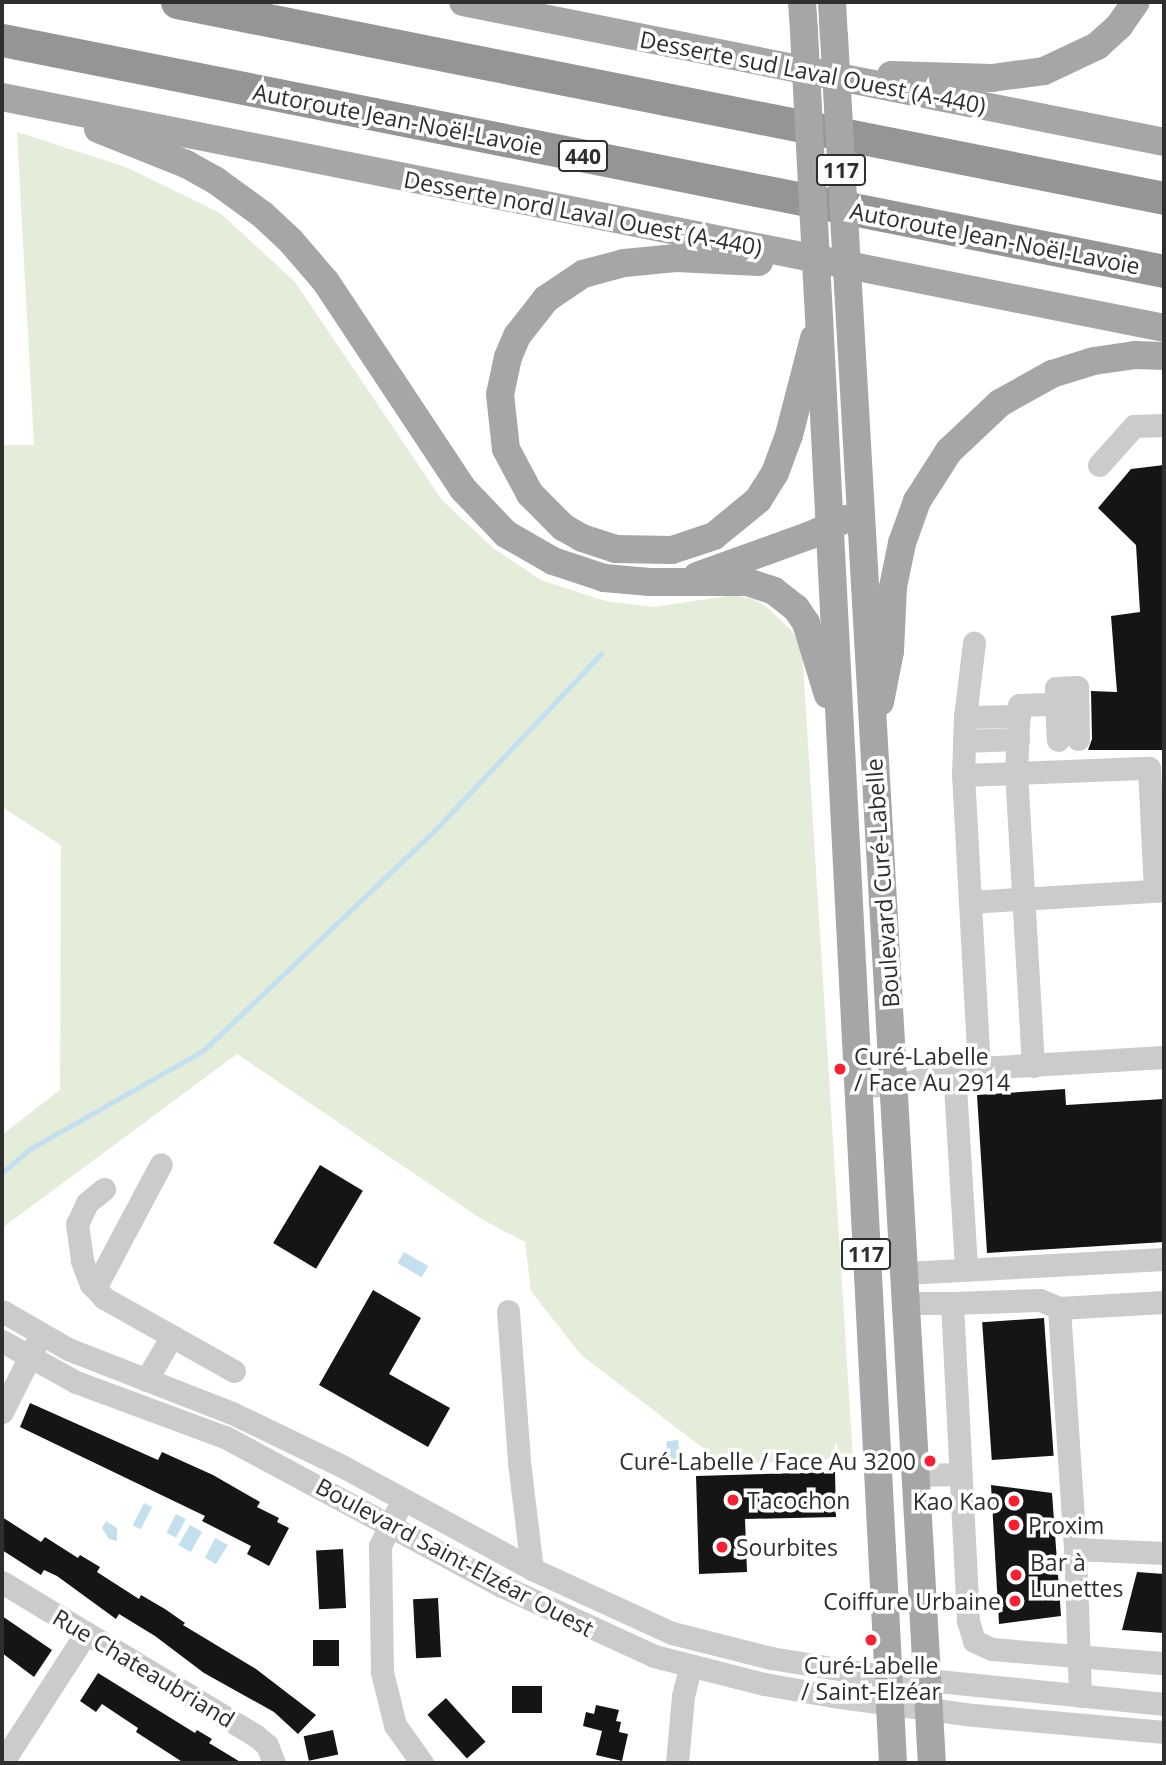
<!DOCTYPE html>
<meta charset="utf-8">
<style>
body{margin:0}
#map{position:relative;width:1166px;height:1765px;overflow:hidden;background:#fff;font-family:"Open Sans",sans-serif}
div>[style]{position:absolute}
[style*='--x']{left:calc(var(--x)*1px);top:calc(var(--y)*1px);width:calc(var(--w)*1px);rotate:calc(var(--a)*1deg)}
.green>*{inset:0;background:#e4edda}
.water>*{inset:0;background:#c4dfee;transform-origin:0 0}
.stream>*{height:4.5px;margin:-2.25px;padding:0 2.25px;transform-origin:2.25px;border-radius:2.25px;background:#c4dfee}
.building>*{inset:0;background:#151515;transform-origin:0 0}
.minor>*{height:23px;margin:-11.5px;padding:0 11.5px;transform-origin:11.5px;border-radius:11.5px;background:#cbcbcb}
.major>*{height:28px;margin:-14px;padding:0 14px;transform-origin:14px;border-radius:14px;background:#a6a6a6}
.highway>*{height:33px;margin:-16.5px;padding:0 16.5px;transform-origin:16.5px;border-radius:16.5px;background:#959595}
.major-bridge>*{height:28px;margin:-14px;padding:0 14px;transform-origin:14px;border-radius:14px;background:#a6a6a6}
.dots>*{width:19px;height:19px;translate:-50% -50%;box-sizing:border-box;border:4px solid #fff;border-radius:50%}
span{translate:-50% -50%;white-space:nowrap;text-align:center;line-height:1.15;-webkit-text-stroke:7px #fff;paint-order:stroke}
.shield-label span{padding:2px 5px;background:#fff;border:2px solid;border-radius:5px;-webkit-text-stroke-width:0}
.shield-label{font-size:21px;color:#2e2e2e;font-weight:700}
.street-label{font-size:23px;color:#2e2e2e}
.poi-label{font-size:23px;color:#2e2e2e}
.left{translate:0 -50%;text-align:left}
.right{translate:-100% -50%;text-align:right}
.frame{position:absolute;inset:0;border:4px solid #2e2e2e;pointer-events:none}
</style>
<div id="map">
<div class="green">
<i style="clip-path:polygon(17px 132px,126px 167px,220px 213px,295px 282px,442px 500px,493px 548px,541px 580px,605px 601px,654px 607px,734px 595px,753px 599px,768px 608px,792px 631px,802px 648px,853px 1458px,724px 1464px,581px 1355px,531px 1291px,525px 1242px,483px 1220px,237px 1054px,2px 1228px,2px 1135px,60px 1090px,61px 845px,2px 807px,2px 445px,34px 445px)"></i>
</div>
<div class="water">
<i style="left:404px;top:1252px;width:28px;height:13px;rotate:30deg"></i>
<i style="left:678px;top:1440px;width:25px;height:12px;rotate:83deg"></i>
<i style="left:144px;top:1503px;width:9px;height:25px;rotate:27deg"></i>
<i style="left:176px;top:1514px;width:11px;height:21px;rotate:27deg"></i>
<i style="clip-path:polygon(106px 1521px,117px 1528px,117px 1541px,109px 1539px,102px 1528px)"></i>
<i style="left:190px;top:1525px;width:14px;height:23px;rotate:30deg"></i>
<i style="clip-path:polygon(215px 1538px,228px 1545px,216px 1564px,205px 1558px)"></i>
</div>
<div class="stream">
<i style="--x:2;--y:1173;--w:37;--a:-41"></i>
<i style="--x:30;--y:1149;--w:200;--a:-29.6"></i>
<i style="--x:204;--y:1050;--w:319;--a:-43.6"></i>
<i style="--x:435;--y:830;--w:242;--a:-46.7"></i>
</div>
<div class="building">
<i style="clip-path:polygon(1164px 465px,1164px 750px,1088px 750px,1092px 739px,1091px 691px,1117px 692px,1111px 616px,1140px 612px,1136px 545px,1098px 508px,1131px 469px)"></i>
<i style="clip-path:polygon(1065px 1089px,1066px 1105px,1164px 1099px,1164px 1242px,987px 1253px,977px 1095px)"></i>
<i style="left:320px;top:1165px;width:50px;height:91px;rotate:31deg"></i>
<i style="clip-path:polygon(373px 1290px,421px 1318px,389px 1374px,450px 1408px,428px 1447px,319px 1385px)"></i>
<i style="left:1044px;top:1318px;width:138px;height:62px;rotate:86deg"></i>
<i style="clip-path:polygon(30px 1403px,158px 1460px,162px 1452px,213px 1475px,260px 1502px,257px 1507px,279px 1518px,277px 1522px,289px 1528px,269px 1566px,247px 1554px,251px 1546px,202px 1521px,205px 1516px,20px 1427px)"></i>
<i style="clip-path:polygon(835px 1472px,836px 1517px,745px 1519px,747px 1572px,699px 1574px,696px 1476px)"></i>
<i style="clip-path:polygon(991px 1485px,1052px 1493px,1061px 1616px,999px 1624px)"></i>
<i style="clip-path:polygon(2px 1517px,41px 1542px,45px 1537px,78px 1558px,80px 1555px,100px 1567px,97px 1572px,139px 1599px,141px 1595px,165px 1609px,185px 1623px,183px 1625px,256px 1669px,316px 1715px,298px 1734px,274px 1712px,204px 1673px,155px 1636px,119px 1614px,116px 1619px,57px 1576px,44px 1570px,41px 1575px,2px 1550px)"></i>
<i style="left:343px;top:1549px;width:59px;height:27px;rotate:87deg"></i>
<i style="clip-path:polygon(1137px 1572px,1164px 1574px,1164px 1633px,1122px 1630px)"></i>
<i style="left:438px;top:1598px;width:59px;height:25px;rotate:87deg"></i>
<i style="clip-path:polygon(2px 1616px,52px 1650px,34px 1677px,2px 1653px)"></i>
<i style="left:313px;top:1640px;width:26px;height:26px"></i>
<i style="clip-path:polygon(98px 1673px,195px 1733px,197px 1730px,212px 1739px,209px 1743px,242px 1763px,184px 1763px,136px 1732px,138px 1728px,102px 1704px,96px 1712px,80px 1701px)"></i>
<i style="left:512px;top:1686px;width:30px;height:27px"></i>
<i style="left:446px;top:1698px;width:59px;height:25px;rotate:48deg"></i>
<i style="clip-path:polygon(596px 1705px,619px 1710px,616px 1721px,621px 1722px,619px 1732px,628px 1734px,622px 1761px,596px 1755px,602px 1731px,583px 1726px,586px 1712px,594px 1714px)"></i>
<i style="left:333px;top:1730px;width:25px;height:30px;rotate:78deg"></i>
</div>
<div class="minor">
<i style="--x:1099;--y:465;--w:52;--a:-48.1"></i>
<i style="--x:1134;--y:426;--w:30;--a:-2"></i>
<i style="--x:1056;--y:704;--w:16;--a:-90"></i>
<i style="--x:1056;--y:688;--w:21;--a:-3"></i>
<i style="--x:1077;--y:687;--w:52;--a:88.9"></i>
<i style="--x:965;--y:717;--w:75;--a:-83.1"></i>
<i style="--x:964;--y:741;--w:54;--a:-2.1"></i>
<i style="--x:963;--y:775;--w:58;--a:-88"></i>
<i style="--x:965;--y:717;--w:54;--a:-1.1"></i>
<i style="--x:970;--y:902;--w:194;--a:-3.5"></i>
<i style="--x:1033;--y:1066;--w:293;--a:-93.3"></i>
<i style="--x:1016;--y:773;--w:68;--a:-87.5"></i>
<i style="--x:1019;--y:705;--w:37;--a:-2"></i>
<i style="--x:1056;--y:704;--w:36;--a:87"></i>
<i style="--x:979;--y:1069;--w:294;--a:-93.1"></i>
<i style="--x:963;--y:775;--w:186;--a:-2.2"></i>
<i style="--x:1149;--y:768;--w:123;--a:87.2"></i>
<i style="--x:954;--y:1070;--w:199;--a:86.5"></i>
<i style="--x:857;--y:1087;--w:53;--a:-5.4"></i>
<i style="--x:910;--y:1082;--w:55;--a:-13.8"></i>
<i style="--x:963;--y:1069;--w:201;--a:-3.4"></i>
<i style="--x:104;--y:1189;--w:22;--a:141"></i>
<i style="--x:87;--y:1203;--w:23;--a:115"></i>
<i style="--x:77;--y:1224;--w:37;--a:82"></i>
<i style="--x:82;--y:1261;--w:25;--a:69"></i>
<i style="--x:91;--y:1284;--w:19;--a:47"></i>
<i style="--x:104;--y:1298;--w:149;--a:29.3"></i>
<i style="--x:905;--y:1273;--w:259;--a:-3.1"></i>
<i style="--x:95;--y:1288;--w:140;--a:-62"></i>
<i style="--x:906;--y:1303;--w:46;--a:0"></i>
<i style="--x:952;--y:1303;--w:318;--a:87.1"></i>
<i style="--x:968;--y:1621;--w:21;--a:73"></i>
<i style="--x:974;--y:1641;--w:20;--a:24"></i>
<i style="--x:992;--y:1649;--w:173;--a:4.7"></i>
<i style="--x:952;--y:1303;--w:88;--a:-2"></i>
<i style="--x:1040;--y:1300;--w:21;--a:23"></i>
<i style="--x:1059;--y:1308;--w:242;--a:86.2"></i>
<i style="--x:1059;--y:1308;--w:105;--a:-3.3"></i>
<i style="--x:2;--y:1311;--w:76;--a:29.9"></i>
<i style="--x:68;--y:1349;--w:176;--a:21.3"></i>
<i style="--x:232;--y:1413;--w:120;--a:25.7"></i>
<i style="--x:340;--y:1465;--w:218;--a:28.4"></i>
<i style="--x:532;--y:1569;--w:154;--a:24.6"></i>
<i style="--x:672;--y:1633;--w:102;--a:14.2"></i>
<i style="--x:771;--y:1658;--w:99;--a:9.3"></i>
<i style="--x:869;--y:1674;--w:297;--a:5.8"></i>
<i style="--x:508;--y:1311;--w:151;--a:85.8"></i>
<i style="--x:519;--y:1462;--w:108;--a:83.1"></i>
<i style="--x:2;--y:1341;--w:85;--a:29"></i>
<i style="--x:76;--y:1382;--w:159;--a:20.3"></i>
<i style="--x:225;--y:1437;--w:315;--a:28.3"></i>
<i style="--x:502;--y:1586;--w:167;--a:24.7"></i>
<i style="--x:654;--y:1656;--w:114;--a:14.3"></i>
<i style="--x:764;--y:1684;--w:70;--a:9.9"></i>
<i style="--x:833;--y:1696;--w:142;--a:7.7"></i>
<i style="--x:974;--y:1715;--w:191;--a:5.1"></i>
<i style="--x:146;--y:1380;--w:51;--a:-59.4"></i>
<i style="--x:2;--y:1412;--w:76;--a:-63.4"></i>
<i style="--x:916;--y:1475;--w:44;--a:-1.3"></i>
<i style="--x:397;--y:1511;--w:39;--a:116"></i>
<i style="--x:380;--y:1546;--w:126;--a:89.1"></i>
<i style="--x:382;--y:1672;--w:55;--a:76.2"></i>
<i style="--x:395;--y:1725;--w:47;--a:54.6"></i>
<i style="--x:2;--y:1582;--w:296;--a:31.2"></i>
<i style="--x:255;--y:1735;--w:16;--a:40"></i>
<i style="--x:267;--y:1745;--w:19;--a:69"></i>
<i style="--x:1080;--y:1696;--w:147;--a:-91.9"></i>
<i style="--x:1075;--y:1549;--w:89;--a:2.6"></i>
<i style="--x:2;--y:1763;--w:155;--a:-57.1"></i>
<i style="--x:677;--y:1763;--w:67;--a:-84.9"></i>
<i style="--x:683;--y:1696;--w:30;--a:-76"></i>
</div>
<div class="major">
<i style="--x:463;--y:2;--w:715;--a:11.29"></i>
<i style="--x:802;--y:2;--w:30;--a:86"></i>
<i style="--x:832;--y:2;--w:34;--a:87"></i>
<i style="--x:891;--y:75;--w:101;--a:1.7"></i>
<i style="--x:992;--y:78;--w:52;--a:-7.7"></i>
<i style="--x:1044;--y:71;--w:59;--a:-25.3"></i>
<i style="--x:1097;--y:46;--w:30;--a:-42"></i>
<i style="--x:1119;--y:26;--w:29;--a:-55"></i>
<i style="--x:2;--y:97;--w:1185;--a:11.24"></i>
<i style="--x:98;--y:129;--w:95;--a:21.7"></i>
<i style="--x:186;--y:164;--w:33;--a:29"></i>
<i style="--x:215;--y:180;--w:59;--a:36.1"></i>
<i style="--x:263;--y:215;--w:37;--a:43"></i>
<i style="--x:290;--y:240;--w:55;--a:49.4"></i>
<i style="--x:326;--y:282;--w:248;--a:56.5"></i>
<i style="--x:463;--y:489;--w:62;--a:46.3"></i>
<i style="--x:506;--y:534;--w:54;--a:29.9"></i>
<i style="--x:553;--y:561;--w:54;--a:18.4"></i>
<i style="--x:604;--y:578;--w:46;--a:5"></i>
<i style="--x:650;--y:582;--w:97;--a:0"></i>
<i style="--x:747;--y:582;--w:28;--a:18"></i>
<i style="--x:774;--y:591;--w:28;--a:38"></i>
<i style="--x:796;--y:608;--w:18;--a:56"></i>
<i style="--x:806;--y:623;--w:75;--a:73"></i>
<i style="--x:759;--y:262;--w:83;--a:-177.2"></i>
<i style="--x:676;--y:258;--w:52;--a:174.5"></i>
<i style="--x:624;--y:263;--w:42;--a:165"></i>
<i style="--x:583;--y:274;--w:45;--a:146"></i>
<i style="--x:546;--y:299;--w:47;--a:128.1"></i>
<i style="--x:517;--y:336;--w:23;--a:113"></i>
<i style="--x:508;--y:357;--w:38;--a:102"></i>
<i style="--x:500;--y:394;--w:55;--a:83.8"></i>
<i style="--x:506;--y:449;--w:51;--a:61.9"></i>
<i style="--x:530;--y:494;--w:47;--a:45"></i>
<i style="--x:563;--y:527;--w:22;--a:30"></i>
<i style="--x:582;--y:538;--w:36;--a:18"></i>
<i style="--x:616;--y:549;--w:56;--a:1"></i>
<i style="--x:672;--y:550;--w:44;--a:-18.4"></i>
<i style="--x:714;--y:536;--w:57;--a:-39.3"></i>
<i style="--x:758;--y:500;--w:32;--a:-58"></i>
<i style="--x:775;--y:473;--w:40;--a:-69.8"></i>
<i style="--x:789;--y:435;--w:100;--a:-75.5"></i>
<i style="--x:818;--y:298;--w:1467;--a:87.07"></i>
<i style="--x:849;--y:303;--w:1462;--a:86.75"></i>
<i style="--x:697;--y:576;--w:121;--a:-19.8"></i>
<i style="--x:811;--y:535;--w:38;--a:-25"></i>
<i style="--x:880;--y:702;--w:52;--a:-78.9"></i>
<i style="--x:890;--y:651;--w:64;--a:-87.3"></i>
<i style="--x:893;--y:587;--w:45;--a:-78.4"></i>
<i style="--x:902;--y:543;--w:45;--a:-70.3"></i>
<i style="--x:917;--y:501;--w:59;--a:-57.4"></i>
<i style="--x:949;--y:451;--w:70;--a:-43.3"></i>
<i style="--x:1000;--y:403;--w:60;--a:-29.1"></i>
<i style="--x:1052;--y:374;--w:44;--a:-17.2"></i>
<i style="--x:1094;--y:361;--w:41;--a:-8.3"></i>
<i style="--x:1135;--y:355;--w:29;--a:2"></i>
</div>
<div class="highway">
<i style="--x:177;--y:2;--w:1006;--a:11.23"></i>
<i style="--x:2;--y:40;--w:1185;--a:11.24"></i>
</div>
<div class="major-bridge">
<i style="--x:804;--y:32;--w:266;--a:87"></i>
<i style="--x:834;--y:36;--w:267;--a:86.8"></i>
</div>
<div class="dots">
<i style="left:840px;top:1069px;background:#f42135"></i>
<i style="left:930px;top:1461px;background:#f42135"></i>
<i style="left:733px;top:1500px;background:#f42135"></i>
<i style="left:1014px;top:1501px;background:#f42135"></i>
<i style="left:1014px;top:1525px;background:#f42135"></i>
<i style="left:722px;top:1547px;background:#f42135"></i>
<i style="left:1016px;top:1575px;background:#f42135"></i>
<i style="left:1015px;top:1601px;background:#f42135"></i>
<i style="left:871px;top:1640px;background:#f42135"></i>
</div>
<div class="shield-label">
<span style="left:583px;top:156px">440</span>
<span style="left:841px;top:170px">117</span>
<span style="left:866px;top:1254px">117</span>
</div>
<div class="street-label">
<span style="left:813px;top:72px;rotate:11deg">Desserte sud Laval Ouest (A-440)</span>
<span style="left:398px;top:119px;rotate:11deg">Autoroute Jean-Noël-Lavoie</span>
<span style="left:583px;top:213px;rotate:11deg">Desserte nord Laval Ouest (A-440)</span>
<span style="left:995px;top:238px;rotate:11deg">Autoroute Jean-Noël-Lavoie</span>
<span style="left:882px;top:883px;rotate:-94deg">Boulevard Curé-Labelle</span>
<span style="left:455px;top:1557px;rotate:28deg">Boulevard Saint-Elzéar Ouest</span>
<span style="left:144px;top:1668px;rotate:31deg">Rue Chateaubriand</span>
</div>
<div class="poi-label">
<span class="left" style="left:854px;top:1069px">Curé-Labelle<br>/ Face Au 2914</span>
<span class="right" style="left:916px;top:1461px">Curé-Labelle / Face Au 3200</span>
<span class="left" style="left:747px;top:1500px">Tacochon</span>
<span class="right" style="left:1000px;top:1501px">Kao Kao</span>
<span class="left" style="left:1028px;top:1525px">Proxim</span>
<span class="left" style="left:736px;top:1547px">Sourbites</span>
<span class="left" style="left:1030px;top:1575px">Bar à<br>Lunettes</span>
<span class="right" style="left:1001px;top:1601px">Coiffure Urbaine</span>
<span style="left:871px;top:1678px">Curé-Labelle<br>/ Saint-Elzéar</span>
</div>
<div class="frame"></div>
</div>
